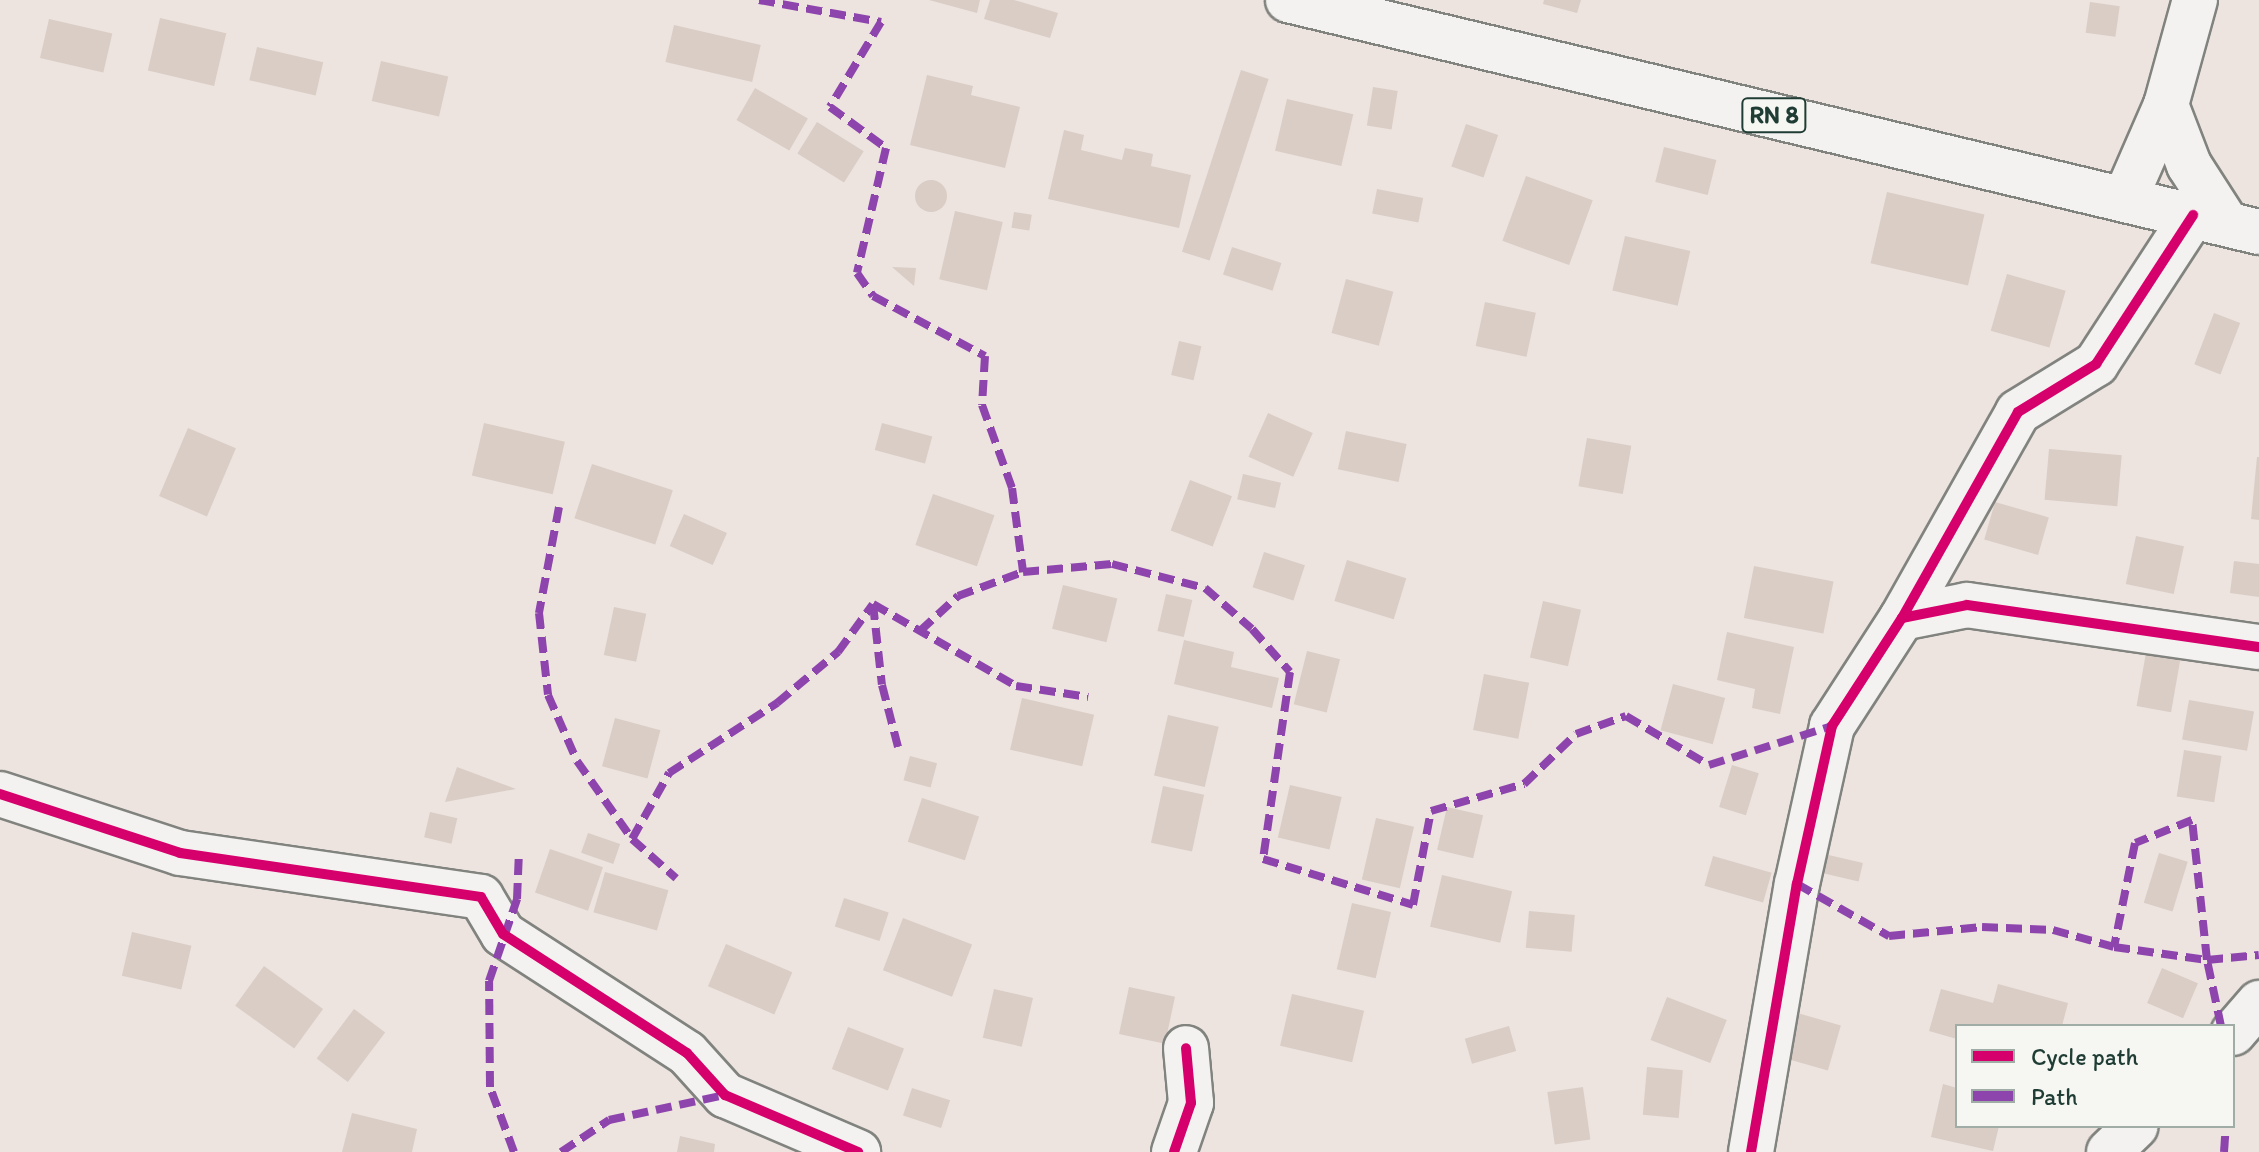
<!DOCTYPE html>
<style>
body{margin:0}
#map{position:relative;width:2259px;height:1152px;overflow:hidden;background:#ede4df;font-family:Itim,sans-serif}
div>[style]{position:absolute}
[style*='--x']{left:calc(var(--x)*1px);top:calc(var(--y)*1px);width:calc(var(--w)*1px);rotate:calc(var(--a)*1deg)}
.building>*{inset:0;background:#dacdc6;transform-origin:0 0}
.round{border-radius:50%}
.roads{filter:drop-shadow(2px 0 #81837f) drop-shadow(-2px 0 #81837f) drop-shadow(0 2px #81837f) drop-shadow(0 -2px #81837f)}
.minor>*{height:44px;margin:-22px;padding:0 22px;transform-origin:22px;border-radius:22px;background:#f4f2f0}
.major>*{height:44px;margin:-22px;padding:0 22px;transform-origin:22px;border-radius:22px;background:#f4f2f0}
.quiet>*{height:8px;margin-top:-4px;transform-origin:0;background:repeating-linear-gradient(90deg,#8e44ad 0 16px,transparent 0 24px)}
.cycleway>*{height:10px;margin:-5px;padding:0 5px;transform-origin:5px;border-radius:5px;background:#d6006c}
span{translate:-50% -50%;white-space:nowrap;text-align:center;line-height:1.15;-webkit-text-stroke:8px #f6f6f2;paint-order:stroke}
.shield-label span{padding:2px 6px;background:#f6f6f2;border:2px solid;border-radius:6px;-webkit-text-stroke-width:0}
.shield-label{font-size:24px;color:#1f3d34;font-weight:700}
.legend{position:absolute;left:1955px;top:1024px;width:280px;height:104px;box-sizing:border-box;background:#f6f6f2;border:2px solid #a0aca6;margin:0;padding:10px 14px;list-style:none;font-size:24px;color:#1f3d34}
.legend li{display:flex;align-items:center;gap:16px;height:40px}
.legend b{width:40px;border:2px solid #a0aca6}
</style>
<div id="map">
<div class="building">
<i style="clip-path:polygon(929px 0,980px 0,977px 13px)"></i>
<i style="clip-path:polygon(990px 0,1014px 0,1058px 13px,1050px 38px,984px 19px)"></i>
<i style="clip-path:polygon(1544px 0,1581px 0,1577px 13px,1543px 4px)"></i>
<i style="left:2090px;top:2px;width:30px;height:31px;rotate:8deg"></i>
<i style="left:160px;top:18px;width:68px;height:54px;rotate:13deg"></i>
<i style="left:49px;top:19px;width:65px;height:40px;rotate:13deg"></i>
<i style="left:674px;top:25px;width:89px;height:38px;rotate:13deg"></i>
<i style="left:257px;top:47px;width:68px;height:34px;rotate:13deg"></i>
<i style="left:381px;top:61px;width:69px;height:41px;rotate:13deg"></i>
<i style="left:1241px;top:70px;width:29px;height:191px;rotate:18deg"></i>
<i style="clip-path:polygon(927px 75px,973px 86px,971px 95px,1020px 107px,1005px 168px,910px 145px)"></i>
<i style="left:1373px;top:87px;width:25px;height:39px;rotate:9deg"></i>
<i style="left:755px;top:88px;width:61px;height:37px;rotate:30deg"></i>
<i style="left:1287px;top:99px;width:68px;height:53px;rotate:13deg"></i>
<i style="left:817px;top:122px;width:55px;height:37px;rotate:32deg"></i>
<i style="left:1466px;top:124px;width:34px;height:45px;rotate:19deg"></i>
<i style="clip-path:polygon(1064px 130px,1084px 135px,1081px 150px,1122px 160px,1125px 148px,1153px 154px,1151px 166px,1191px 175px,1179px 228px,1048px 199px)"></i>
<i style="left:1664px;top:147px;width:54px;height:36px;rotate:14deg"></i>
<i style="left:1526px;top:176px;width:71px;height:69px;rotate:20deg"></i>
<i class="round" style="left:915px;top:180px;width:32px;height:32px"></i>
<i style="left:1377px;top:189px;width:47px;height:25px;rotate:11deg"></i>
<i style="left:1887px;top:192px;width:100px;height:73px;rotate:13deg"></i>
<i style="left:955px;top:211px;width:49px;height:70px;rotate:13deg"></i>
<i style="left:1014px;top:212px;width:18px;height:16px;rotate:9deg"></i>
<i style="left:1625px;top:236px;width:67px;height:56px;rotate:13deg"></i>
<i style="left:1232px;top:247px;width:52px;height:29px;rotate:18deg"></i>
<i style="clip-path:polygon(892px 267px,916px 268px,914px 286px)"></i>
<i style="left:2007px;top:274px;width:61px;height:59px;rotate:16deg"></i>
<i style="left:1346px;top:279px;width:49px;height:56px;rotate:15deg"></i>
<i style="left:1485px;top:302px;width:52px;height:45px;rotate:12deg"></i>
<i style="left:2214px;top:313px;width:28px;height:55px;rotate:21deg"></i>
<i style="left:1179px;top:341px;width:23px;height:35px;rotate:13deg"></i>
<i style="left:1268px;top:413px;width:49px;height:48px;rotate:24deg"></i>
<i style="left:484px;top:423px;width:83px;height:54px;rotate:13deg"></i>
<i style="left:882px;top:423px;width:52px;height:28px;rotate:15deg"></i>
<i style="left:188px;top:428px;width:52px;height:74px;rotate:23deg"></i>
<i style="left:1346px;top:431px;width:62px;height:39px;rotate:12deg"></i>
<i style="left:1587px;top:438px;width:45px;height:49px;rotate:10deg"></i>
<i style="left:2049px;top:449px;width:73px;height:51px;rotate:5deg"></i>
<i style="clip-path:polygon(2257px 457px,2259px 457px,2259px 520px,2251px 519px)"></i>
<i style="left:592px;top:464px;width:85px;height:57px;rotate:18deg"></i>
<i style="left:1243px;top:474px;width:39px;height:26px;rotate:13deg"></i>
<i style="left:1190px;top:480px;width:45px;height:54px;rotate:21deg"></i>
<i style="left:933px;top:494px;width:65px;height:54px;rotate:19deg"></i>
<i style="left:1995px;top:502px;width:56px;height:39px;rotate:16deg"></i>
<i style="left:684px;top:514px;width:47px;height:35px;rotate:24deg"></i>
<i style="left:2136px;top:536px;width:49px;height:49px;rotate:12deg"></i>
<i style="left:1264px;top:552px;width:43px;height:37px;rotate:18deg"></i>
<i style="left:1347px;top:560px;width:62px;height:43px;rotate:17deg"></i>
<i style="clip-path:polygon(2234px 561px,2259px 564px,2259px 597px,2230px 593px)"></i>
<i style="left:1754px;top:566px;width:81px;height:53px;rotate:11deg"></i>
<i style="left:1063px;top:585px;width:56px;height:45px;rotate:14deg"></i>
<i style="left:1166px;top:594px;width:27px;height:38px;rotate:13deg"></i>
<i style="left:1543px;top:601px;width:39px;height:58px;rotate:13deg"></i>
<i style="left:614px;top:607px;width:33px;height:49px;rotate:12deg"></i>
<i style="clip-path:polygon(1727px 632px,1794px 647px,1780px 714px,1752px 708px,1755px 689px,1717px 680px)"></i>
<i style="clip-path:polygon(1184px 640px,1234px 652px,1231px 667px,1279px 678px,1272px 708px,1174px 684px)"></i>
<i style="left:2147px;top:647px;width:35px;height:60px;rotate:10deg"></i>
<i style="left:1307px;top:651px;width:34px;height:55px;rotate:14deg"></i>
<i style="left:1484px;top:674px;width:46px;height:57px;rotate:11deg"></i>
<i style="left:1673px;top:684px;width:54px;height:48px;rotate:15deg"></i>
<i style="left:1022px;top:698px;width:74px;height:53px;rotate:13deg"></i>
<i style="left:2189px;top:700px;width:66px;height:40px;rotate:10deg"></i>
<i style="left:1168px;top:715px;width:52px;height:62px;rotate:13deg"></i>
<i style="left:615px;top:718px;width:47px;height:50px;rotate:15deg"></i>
<i style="left:2184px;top:750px;width:38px;height:47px;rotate:9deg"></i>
<i style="left:910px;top:756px;width:28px;height:25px;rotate:15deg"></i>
<i style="left:1732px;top:765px;width:28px;height:44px;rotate:17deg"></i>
<i style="clip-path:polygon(457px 767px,516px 789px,445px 802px)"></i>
<i style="left:1290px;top:785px;width:53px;height:54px;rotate:13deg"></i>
<i style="left:1163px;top:786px;width:42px;height:58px;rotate:12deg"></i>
<i style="left:922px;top:798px;width:60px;height:46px;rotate:18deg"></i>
<i style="left:1447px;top:807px;width:37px;height:44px;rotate:13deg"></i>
<i style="left:430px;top:812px;width:28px;height:26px;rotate:13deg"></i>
<i style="left:1376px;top:818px;width:39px;height:63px;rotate:13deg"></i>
<i style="left:588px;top:833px;width:34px;height:21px;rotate:19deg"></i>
<i style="left:550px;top:849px;width:56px;height:46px;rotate:19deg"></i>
<i style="left:1820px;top:853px;width:44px;height:19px;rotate:13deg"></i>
<i style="left:2159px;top:853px;width:30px;height:52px;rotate:17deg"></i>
<i style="left:1713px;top:856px;width:61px;height:31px;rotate:16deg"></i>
<i style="left:605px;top:872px;width:66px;height:42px;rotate:16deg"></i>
<i style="left:1442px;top:875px;width:72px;height:53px;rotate:13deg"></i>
<i style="left:844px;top:898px;width:47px;height:30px;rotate:18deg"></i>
<i style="left:1352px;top:903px;width:40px;height:68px;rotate:13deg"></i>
<i style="left:1529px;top:911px;width:46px;height:37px;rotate:5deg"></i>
<i style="left:903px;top:918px;width:74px;height:56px;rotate:21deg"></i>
<i style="left:132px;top:932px;width:61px;height:45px;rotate:13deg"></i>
<i style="left:726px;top:944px;width:72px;height:46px;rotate:23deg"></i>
<i style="left:264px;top:966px;width:73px;height:49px;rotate:36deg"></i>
<i style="left:2162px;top:968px;width:39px;height:38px;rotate:23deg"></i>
<i style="clip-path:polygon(1998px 984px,2068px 1003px,2062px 1026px,1957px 1026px,1957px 1039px,1929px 1031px,1941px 989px,1993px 1003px)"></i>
<i style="left:1129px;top:987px;width:47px;height:48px;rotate:12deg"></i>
<i style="left:994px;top:989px;width:40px;height:50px;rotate:13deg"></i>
<i style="left:1292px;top:994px;width:74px;height:53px;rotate:13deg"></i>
<i style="left:1667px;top:997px;width:64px;height:46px;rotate:21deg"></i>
<i style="left:354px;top:1009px;width:39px;height:62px;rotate:37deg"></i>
<i style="left:1787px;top:1010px;width:56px;height:47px;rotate:16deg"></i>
<i style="left:1509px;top:1026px;width:26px;height:46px;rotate:74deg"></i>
<i style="left:848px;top:1027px;width:60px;height:45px;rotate:21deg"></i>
<i style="left:1647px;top:1067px;width:36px;height:48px;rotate:5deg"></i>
<i style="clip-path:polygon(1943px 1084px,1957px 1088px,1957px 1126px,1999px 1126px,1993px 1151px,1931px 1137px)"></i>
<i style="left:1583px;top:1087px;width:53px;height:36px;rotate:82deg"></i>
<i style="left:912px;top:1088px;width:40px;height:29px;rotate:18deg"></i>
<i style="clip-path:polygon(352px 1113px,417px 1129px,412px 1152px,342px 1152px)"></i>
<i style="clip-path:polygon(680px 1136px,715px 1144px,714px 1152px,677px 1152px)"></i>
</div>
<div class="roads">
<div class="minor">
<i style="--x:2166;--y:105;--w:64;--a:69"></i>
<i style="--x:2189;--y:165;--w:70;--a:57.2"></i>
<i style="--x:2125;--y:199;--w:103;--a:-66.4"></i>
<i style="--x:2166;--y:105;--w:109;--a:-74.6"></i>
<i style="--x:1902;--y:618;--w:236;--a:-60.6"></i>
<i style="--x:2018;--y:412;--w:92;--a:-31.6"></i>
<i style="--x:2096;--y:364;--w:178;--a:-56.9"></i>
<i style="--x:0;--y:794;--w:189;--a:18.1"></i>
<i style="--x:180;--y:853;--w:304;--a:8.3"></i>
<i style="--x:481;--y:897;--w:43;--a:59.3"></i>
<i style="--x:503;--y:934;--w:219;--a:32.9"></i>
<i style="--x:687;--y:1053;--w:57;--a:47.9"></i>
<i style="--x:725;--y:1095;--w:145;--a:23.2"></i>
<i style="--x:2233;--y:1033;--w:40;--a:-49"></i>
<i style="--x:1174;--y:1152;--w:52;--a:-70.9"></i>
<i style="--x:1191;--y:1103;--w:55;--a:-95.2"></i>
<i style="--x:1751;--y:1152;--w:272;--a:-80.3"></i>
<i style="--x:1797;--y:884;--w:162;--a:-77.5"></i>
<i style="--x:1832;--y:726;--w:129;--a:-57.1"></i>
<i style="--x:1902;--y:618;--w:66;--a:-11.3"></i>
<i style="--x:1967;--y:605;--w:295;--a:8.2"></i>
<i style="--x:2109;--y:1152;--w:37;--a:-44"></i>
</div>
<div class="major">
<i style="--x:1288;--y:0;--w:998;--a:13.44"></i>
</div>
</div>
<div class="quiet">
<i style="--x:759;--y:0;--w:124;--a:10.2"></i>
<i style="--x:881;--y:22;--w:99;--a:121"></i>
<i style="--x:830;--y:107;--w:69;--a:36.2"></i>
<i style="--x:886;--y:148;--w:128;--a:103.1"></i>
<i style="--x:857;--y:273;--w:28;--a:55"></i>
<i style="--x:873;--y:296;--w:127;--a:28.2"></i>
<i style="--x:985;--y:356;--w:49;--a:93.5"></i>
<i style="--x:982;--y:405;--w:88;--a:70.1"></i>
<i style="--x:1012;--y:488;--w:85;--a:82.5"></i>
<i style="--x:559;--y:507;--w:108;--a:100.7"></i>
<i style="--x:539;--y:613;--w:82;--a:83.7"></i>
<i style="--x:548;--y:695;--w:72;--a:66.3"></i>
<i style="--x:577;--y:761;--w:95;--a:54.8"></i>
<i style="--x:632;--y:839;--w:59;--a:41.6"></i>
<i style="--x:873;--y:604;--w:165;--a:29.8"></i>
<i style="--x:1016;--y:686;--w:73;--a:8.7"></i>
<i style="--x:920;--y:631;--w:52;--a:-42.6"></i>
<i style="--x:958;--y:596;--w:69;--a:-20.3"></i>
<i style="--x:1023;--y:572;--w:89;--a:-5.1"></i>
<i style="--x:1112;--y:564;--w:96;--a:14.5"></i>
<i style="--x:1205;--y:588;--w:62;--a:41.1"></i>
<i style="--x:1252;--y:629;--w:57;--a:48.5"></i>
<i style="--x:1290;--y:672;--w:189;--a:98.2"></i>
<i style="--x:1263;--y:859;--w:157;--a:17"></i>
<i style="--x:1413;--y:905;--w:96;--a:-79.2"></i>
<i style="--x:1431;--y:811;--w:97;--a:-16.2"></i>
<i style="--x:1524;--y:784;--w:72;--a:-43.9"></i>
<i style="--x:1576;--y:734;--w:53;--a:-19.8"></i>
<i style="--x:1626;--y:716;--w:96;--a:30.6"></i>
<i style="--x:1709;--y:765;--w:129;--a:-17.6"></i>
<i style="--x:632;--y:839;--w:76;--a:-60.7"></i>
<i style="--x:669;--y:773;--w:129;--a:-32.9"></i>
<i style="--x:777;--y:703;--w:80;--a:-39.9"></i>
<i style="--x:838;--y:652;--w:59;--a:-53.9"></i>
<i style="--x:873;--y:604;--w:81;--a:83.7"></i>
<i style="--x:882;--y:685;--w:64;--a:75.5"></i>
<i style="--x:1797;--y:884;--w:106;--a:29.5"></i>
<i style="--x:1889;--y:936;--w:93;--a:-5.5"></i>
<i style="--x:1982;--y:927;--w:71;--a:2.4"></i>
<i style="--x:2053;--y:930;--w:63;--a:15.6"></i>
<i style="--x:2221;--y:1026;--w:67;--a:-102"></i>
<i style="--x:2207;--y:960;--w:141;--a:-96.1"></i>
<i style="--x:2192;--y:820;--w:61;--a:158"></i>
<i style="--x:2135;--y:843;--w:106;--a:101.4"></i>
<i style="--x:2114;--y:947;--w:94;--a:8"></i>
<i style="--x:2207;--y:960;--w:52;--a:-5.5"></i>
<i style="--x:514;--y:1152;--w:69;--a:-110.3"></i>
<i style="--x:490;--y:1087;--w:106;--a:-90.5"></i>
<i style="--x:489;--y:981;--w:87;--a:-71.1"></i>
<i style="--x:517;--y:899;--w:47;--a:-87.6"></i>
<i style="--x:561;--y:1152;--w:58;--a:-33.7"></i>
<i style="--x:609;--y:1120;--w:119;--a:-12.2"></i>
<i style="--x:2224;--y:1152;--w:26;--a:-86"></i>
</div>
<div class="cycleway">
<i style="--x:1902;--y:618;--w:236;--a:-60.6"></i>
<i style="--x:2018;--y:412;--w:92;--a:-31.6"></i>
<i style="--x:2096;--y:364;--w:178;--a:-56.9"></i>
<i style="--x:0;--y:794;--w:189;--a:18.1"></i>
<i style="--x:180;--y:853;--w:304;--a:8.3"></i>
<i style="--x:481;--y:897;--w:43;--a:59.3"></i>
<i style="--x:503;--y:934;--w:219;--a:32.9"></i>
<i style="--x:687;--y:1053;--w:57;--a:47.9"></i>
<i style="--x:725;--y:1095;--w:145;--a:23.2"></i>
<i style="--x:1174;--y:1152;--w:52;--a:-70.9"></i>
<i style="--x:1191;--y:1103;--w:55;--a:-95.2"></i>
<i style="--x:1751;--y:1152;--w:272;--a:-80.3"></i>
<i style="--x:1797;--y:884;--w:162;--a:-77.5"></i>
<i style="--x:1832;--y:726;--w:129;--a:-57.1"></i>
<i style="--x:1902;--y:618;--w:66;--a:-11.3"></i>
<i style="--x:1967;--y:605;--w:295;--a:8.2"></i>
</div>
<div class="shield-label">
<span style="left:1774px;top:115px">RN 8</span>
</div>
<ul class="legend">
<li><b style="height:10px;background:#d6006c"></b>Cycle path</li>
<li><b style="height:10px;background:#8e44ad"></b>Path</li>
</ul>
</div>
